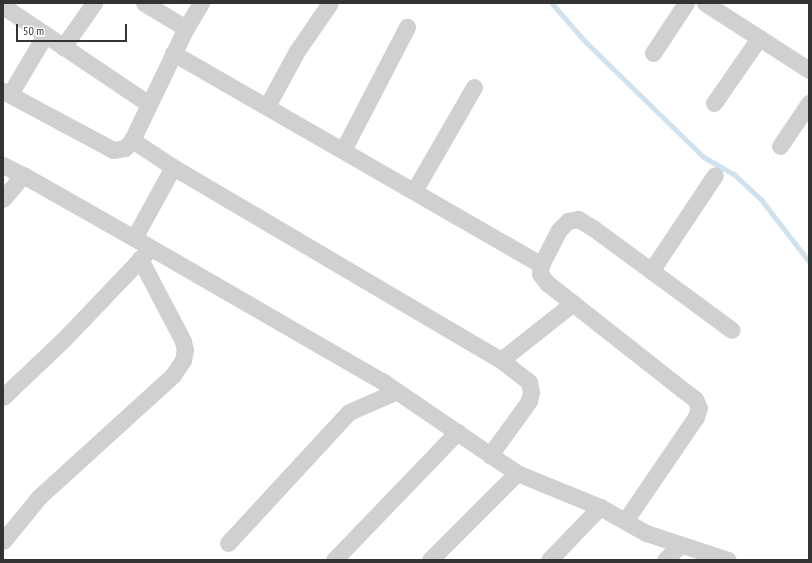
<!DOCTYPE html>
<style>
body{margin:0}
#map{position:relative;width:812px;height:563px;overflow:hidden;background:#fff;font-family:"PT Sans Narrow",sans-serif}
div>[style]{position:absolute}
[style*='--x']{left:calc(var(--x)*1px);top:calc(var(--y)*1px);width:calc(var(--w)*1px);rotate:calc(var(--a)*1deg)}
.stream>*{height:4.5px;margin:-2.25px;padding:0 2.25px;transform-origin:2.25px;border-radius:2.25px;background:#cfe2ee}
.minor>*{height:17px;margin:-8.5px;padding:0 8.5px;transform-origin:8.5px;border-radius:8.5px;background:#d0d0d0}
span{translate:-50% -50%;white-space:nowrap;text-align:center;line-height:1.15;-webkit-text-stroke:4px #fff;paint-order:stroke}
.frame{position:absolute;inset:0;border:4px solid #333;pointer-events:none}
.scale{position:absolute;left:16px;top:24px;width:111px;height:18px;box-sizing:border-box;border:2px solid #333;border-top:0;padding-left:5px;font-size:12px;line-height:14px;white-space:nowrap;color:#333;-webkit-text-stroke:3px #fff;paint-order:stroke}
</style>
<div id="map">
<div class="stream">
<i style="--x:552;--y:3;--w:50;--a:49"></i>
<i style="--x:585;--y:41;--w:166;--a:44.3"></i>
<i style="--x:704;--y:157;--w:34;--a:30"></i>
<i style="--x:734;--y:174;--w:37;--a:43"></i>
<i style="--x:761;--y:199;--w:78;--a:52.3"></i>
</div>
<div class="minor">
<i style="--x:144;--y:3;--w:49;--a:30.8"></i>
<i style="--x:705;--y:3;--w:124;--a:32.8"></i>
<i style="--x:3;--y:6;--w:176;--a:33.9"></i>
<i style="--x:63;--y:47;--w:54;--a:-54.8"></i>
<i style="--x:173;--y:53;--w:425;--a:29.9"></i>
<i style="--x:653;--y:53;--w:60;--a:-56.6"></i>
<i style="--x:3;--y:91;--w:125;--a:28.2"></i>
<i style="--x:113;--y:150;--w:12;--a:-9"></i>
<i style="--x:125;--y:148;--w:11;--a:-49"></i>
<i style="--x:10;--y:94;--w:69;--a:-59.3"></i>
<i style="--x:714;--y:103;--w:79;--a:-55.3"></i>
<i style="--x:267;--y:106;--w:63;--a:-61.4"></i>
<i style="--x:297;--y:51;--w:58;--a:-55.5"></i>
<i style="--x:780;--y:146;--w:52;--a:-56"></i>
<i style="--x:343;--y:150;--w:139;--a:-62.5"></i>
<i style="--x:3;--y:165;--w:22;--a:27"></i>
<i style="--x:23;--y:175;--w:31;--a:130"></i>
<i style="--x:173;--y:167;--w:381;--a:30.5"></i>
<i style="--x:501;--y:360;--w:36;--a:38"></i>
<i style="--x:529;--y:382;--w:10;--a:79"></i>
<i style="--x:531;--y:392;--w:9;--a:103"></i>
<i style="--x:529;--y:401;--w:67;--a:125.8"></i>
<i style="--x:23;--y:175;--w:128;--a:29.6"></i>
<i style="--x:134;--y:238;--w:81;--a:-61.2"></i>
<i style="--x:173;--y:167;--w:49;--a:-146.6"></i>
<i style="--x:132;--y:140;--w:124;--a:-64.3"></i>
<i style="--x:186;--y:28;--w:29;--a:-59"></i>
<i style="--x:414;--y:191;--w:120;--a:-60"></i>
<i style="--x:134;--y:238;--w:286;--a:30"></i>
<i style="--x:382;--y:381;--w:163;--a:34.3"></i>
<i style="--x:517;--y:473;--w:90;--a:22.3"></i>
<i style="--x:600;--y:507;--w:53;--a:29.5"></i>
<i style="--x:646;--y:533;--w:86;--a:18.2"></i>
<i style="--x:651;--y:271;--w:115;--a:-56.3"></i>
<i style="--x:501;--y:360;--w:92;--a:-38.4"></i>
<i style="--x:3;--y:397;--w:84;--a:-43.6"></i>
<i style="--x:64;--y:339;--w:120;--a:-46.3"></i>
<i style="--x:625;--y:521;--w:126;--a:-55.7"></i>
<i style="--x:696;--y:417;--w:9;--a:-72"></i>
<i style="--x:699;--y:408;--w:10;--a:-114"></i>
<i style="--x:695;--y:399;--w:15;--a:-143"></i>
<i style="--x:683;--y:390;--w:173;--a:-141.8"></i>
<i style="--x:547;--y:283;--w:11;--a:-128"></i>
<i style="--x:540;--y:274;--w:9;--a:-84"></i>
<i style="--x:541;--y:265;--w:39;--a:-63"></i>
<i style="--x:559;--y:230;--w:13;--a:-45"></i>
<i style="--x:568;--y:221;--w:10;--a:-11"></i>
<i style="--x:578;--y:219;--w:17;--a:31"></i>
<i style="--x:593;--y:228;--w:172;--a:36.3"></i>
<i style="--x:3;--y:541;--w:57;--a:-50.7"></i>
<i style="--x:39;--y:497;--w:181;--a:-42.3"></i>
<i style="--x:173;--y:375;--w:18;--a:-56"></i>
<i style="--x:183;--y:360;--w:10;--a:-79"></i>
<i style="--x:185;--y:350;--w:9;--a:-103"></i>
<i style="--x:183;--y:341;--w:93;--a:-117.7"></i>
<i style="--x:228;--y:543;--w:178;--a:-47.3"></i>
<i style="--x:349;--y:412;--w:52;--a:-23.6"></i>
<i style="--x:334;--y:560;--w:178;--a:-46.1"></i>
<i style="--x:430;--y:560;--w:123;--a:-45"></i>
<i style="--x:549;--y:560;--w:74;--a:-46.1"></i>
<i style="--x:665;--y:560;--w:20;--a:-45"></i>
</div>
<div class="frame"></div>
<div class="scale">50 m</div>
</div>
